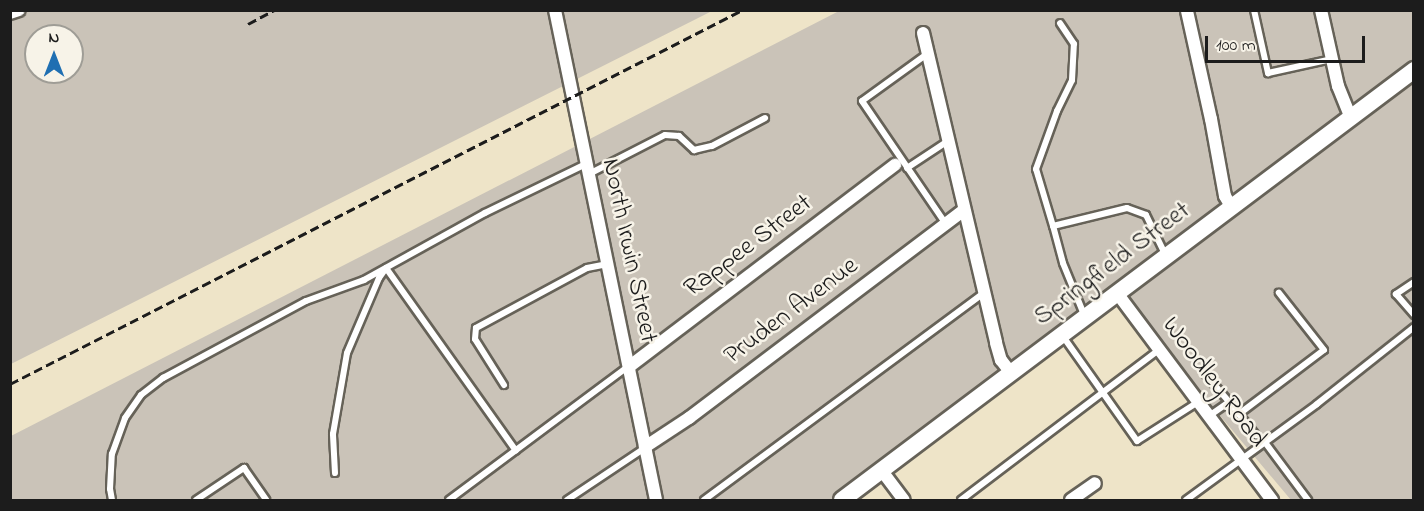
<!DOCTYPE html>
<style>
body{margin:0}
#map{position:relative;width:1424px;height:511px;overflow:hidden;background:#eee4c8;font-family:"Indie Flower",sans-serif}
div>[style]{position:absolute}
[style*='--x']{left:calc(var(--x)*1px);top:calc(var(--y)*1px);width:calc(var(--w)*1px);rotate:calc(var(--a)*1deg)}
.industrial>*{inset:0;background:#cac3b8}
.roads{filter:drop-shadow(2px 0 #666258) drop-shadow(-2px 0 #666258) drop-shadow(0 2px #666258) drop-shadow(0 -2px #666258)}
.service>*{height:6px;margin:-3px;padding:0 3px;transform-origin:3px;border-radius:3px;background:#fff}
.minor>*{height:12px;margin:-6px;padding:0 6px;transform-origin:6px;border-radius:6px;background:#fff}
.secondary>*{height:16px;margin:-8px;padding:0 8px;transform-origin:8px;border-radius:8px;background:#fff}
.rail>*{height:3px;margin-top:-1.5px;transform-origin:0;background:repeating-linear-gradient(90deg,#1c1c1c 0 9px,transparent 0 13.5px)}
span{translate:-50% -50%;white-space:nowrap;text-align:center;line-height:1.15;-webkit-text-stroke:5px #f7f3e8;paint-order:stroke}
.street-label{font-size:26px;color:#1c1c1c}
.frame{position:absolute;inset:0;border:12px solid #1c1c1c;pointer-events:none}
.north{position:absolute;left:24px;top:24px;width:60px;height:60px;box-sizing:border-box;background:#f7f3e8;border:2px solid #9f9d96;border-radius:50%;rotate:0deg;font-size:16px;font-weight:700;line-height:24px;text-align:center;color:#1c1c1c}
.north::after{content:'';display:block;margin:auto;width:21px;height:27px;background:#1f6fb2;clip-path:polygon(50% 0,100% 100%,50% 72%,0 100%)}
.scale{position:absolute;left:1205px;top:36px;width:160px;height:27px;box-sizing:border-box;border:3px solid #1c1c1c;border-top:0;padding-left:8px;font-size:18px;line-height:21px;white-space:nowrap;color:#1c1c1c;-webkit-text-stroke:4px #f7f3e8;paint-order:stroke}
</style>
<div id="map">
<div class="industrial">
<i style="clip-path:polygon(evenodd,31px 10px,712px 11px,11px 364px,11px 15px,31px 10px,36px 36px,72px 36px,72px 72px,36px 72px,36px 36px)"></i>
<i style="clip-path:polygon(839px 11px,1413px 11px,1413px 500px,1291px 500px,1117px 293px,836px 500px,11px 500px,11px 436px)"></i>
</div>
<div class="roads">
<div class="service">
<i style="--x:1254;--y:10;--w:65;--a:77.5"></i>
<i style="--x:1268;--y:73;--w:66;--a:-12.3"></i>
<i style="--x:927;--y:54;--w:80;--a:144.1"></i>
<i style="--x:862;--y:101;--w:149;--a:55.7"></i>
<i style="--x:907;--y:168;--w:49;--a:-33.4"></i>
<i style="--x:589;--y:174;--w:85;--a:-27.2"></i>
<i style="--x:665;--y:135;--w:14;--a:4"></i>
<i style="--x:679;--y:136;--w:21;--a:43"></i>
<i style="--x:694;--y:150;--w:18;--a:-13"></i>
<i style="--x:712;--y:146;--w:60;--a:-27.8"></i>
<i style="--x:1053;--y:226;--w:59;--a:-106.6"></i>
<i style="--x:1036;--y:169;--w:62;--a:-70.1"></i>
<i style="--x:1057;--y:111;--w:34;--a:-64"></i>
<i style="--x:1072;--y:80;--w:36;--a:-87"></i>
<i style="--x:1074;--y:44;--w:25;--a:-124"></i>
<i style="--x:1414;--y:282;--w:22;--a:146"></i>
<i style="--x:1396;--y:294;--w:28;--a:49"></i>
<i style="--x:1085;--y:317;--w:58;--a:-112.2"></i>
<i style="--x:1063;--y:263;--w:38;--a:-105"></i>
<i style="--x:1053;--y:226;--w:76;--a:-13.7"></i>
<i style="--x:1127;--y:208;--w:20;--a:20"></i>
<i style="--x:1146;--y:215;--w:46;--a:64"></i>
<i style="--x:1062;--y:335;--w:130;--a:54.7"></i>
<i style="--x:1137;--y:441;--w:72;--a:-32.6"></i>
<i style="--x:1205;--y:374;--w:37;--a:49"></i>
<i style="--x:1229;--y:402;--w:24;--a:145"></i>
<i style="--x:504;--y:385;--w:54;--a:-122.2"></i>
<i style="--x:475;--y:339;--w:11;--a:-85"></i>
<i style="--x:476;--y:328;--w:126;--a:-28.4"></i>
<i style="--x:587;--y:268;--w:21;--a:-11"></i>
<i style="--x:1229;--y:402;--w:43;--a:50.7"></i>
<i style="--x:1239;--y:414;--w:106;--a:-37"></i>
<i style="--x:1324;--y:350;--w:73;--a:-128.3"></i>
<i style="--x:1264;--y:441;--w:74;--a:53.3"></i>
<i style="--x:335;--y:473;--w:39;--a:-93"></i>
<i style="--x:333;--y:434;--w:82;--a:-80.2"></i>
<i style="--x:347;--y:353;--w:82;--a:-66.9"></i>
<i style="--x:379;--y:278;--w:12;--a:-55"></i>
<i style="--x:386;--y:268;--w:224;--a:54.6"></i>
<i style="--x:112;--y:500;--w:11;--a:-100"></i>
<i style="--x:110;--y:489;--w:35;--a:-87"></i>
<i style="--x:112;--y:454;--w:38;--a:-70"></i>
<i style="--x:125;--y:418;--w:28;--a:-55"></i>
<i style="--x:141;--y:395;--w:28;--a:-38"></i>
<i style="--x:163;--y:378;--w:162;--a:-28.3"></i>
<i style="--x:306;--y:301;--w:62;--a:-19.9"></i>
<i style="--x:364;--y:280;--w:138;--a:-29"></i>
<i style="--x:485;--y:213;--w:112;--a:-25.9"></i>
<i style="--x:196;--y:500;--w:58;--a:-33.7"></i>
<i style="--x:244;--y:468;--w:39;--a:55"></i>
<i style="--x:449;--y:500;--w:224;--a:-36.7"></i>
<i style="--x:567;--y:500;--w:94;--a:-33.7"></i>
<i style="--x:704;--y:500;--w:348;--a:-36.5"></i>
<i style="--x:961;--y:500;--w:250;--a:-37.2"></i>
<i style="--x:1186;--y:500;--w:162;--a:-36.2"></i>
<i style="--x:1317;--y:404;--w:124;--a:-38.4"></i>
</div>
<div class="minor">
<i style="--x:555;--y:10;--w:500;--a:78.35"></i>
<i style="--x:1321;--y:10;--w:78;--a:77.4"></i>
<i style="--x:1338;--y:86;--w:35;--a:68"></i>
<i style="--x:1187;--y:11;--w:111;--a:77.5"></i>
<i style="--x:1211;--y:119;--w:78;--a:79.7"></i>
<i style="--x:1225;--y:196;--w:14;--a:60"></i>
<i style="--x:10;--y:13;--w:9;--a:-18"></i>
<i style="--x:923;--y:33;--w:318;--a:76.7"></i>
<i style="--x:996;--y:343;--w:18;--a:74"></i>
<i style="--x:1001;--y:360;--w:16;--a:52"></i>
<i style="--x:1117;--y:293;--w:259;--a:53.2"></i>
<i style="--x:630;--y:366;--w:333;--a:-37.2"></i>
<i style="--x:645;--y:447;--w:53;--a:-33.4"></i>
<i style="--x:689;--y:418;--w:345;--a:-37.1"></i>
<i style="--x:882;--y:471;--w:36;--a:53"></i>
<i style="--x:1071;--y:500;--w:29;--a:-35"></i>
</div>
<div class="secondary">
<i style="--x:842;--y:500;--w:716;--a:-36.93"></i>
</div>
</div>
<div class="rail">
<i style="--x:248;--y:24;--w:30;--a:-28"></i>
<i style="--x:10;--y:384;--w:822;--a:-27.06"></i>
</div>
<div class="street-label">
<span style="left:749px;top:247px;rotate:-37deg">Rappee Street</span>
<span style="left:628px;top:251px;rotate:78deg">North Irwin Street</span>
<span style="left:1113px;top:265px;rotate:-37deg">Springfield Street</span>
<span style="left:792px;top:312px;rotate:-37deg">Pruden Avenue</span>
<span style="left:1213px;top:383px;rotate:53deg">Woodley Road</span>
</div>
<div class="frame"></div>
<div class="north">N</div>
<div class="scale">100 m</div>
</div>
